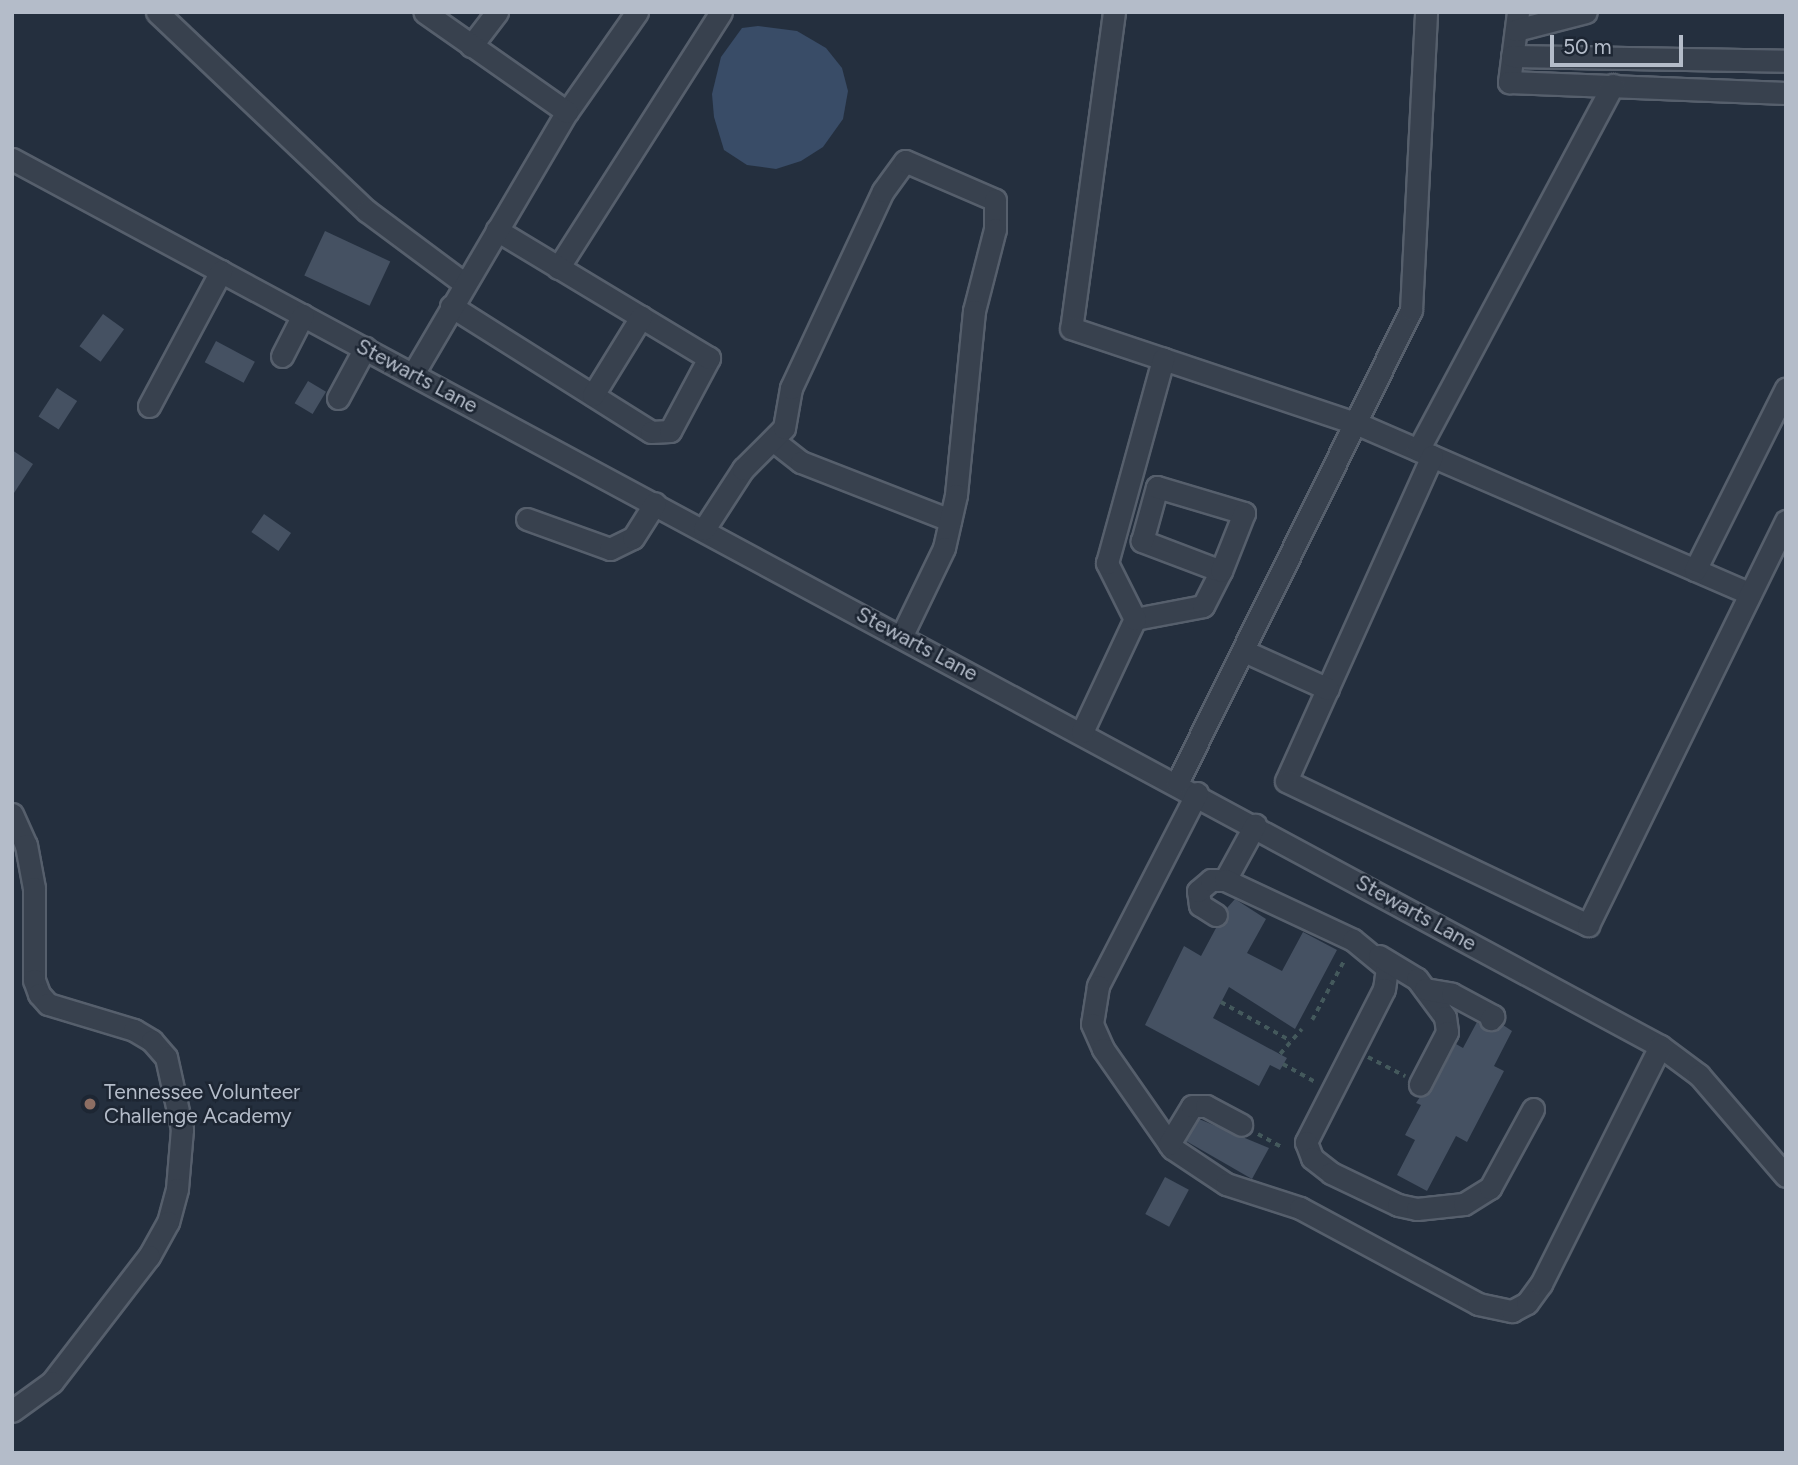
<!DOCTYPE html>
<style>
body{margin:0}
#map{position:relative;width:1798px;height:1465px;overflow:hidden;background:#242f3e;font-family:Figtree,sans-serif}
div>[style]{position:absolute}
[style*='--x']{left:calc(var(--x)*1px);top:calc(var(--y)*1px);width:calc(var(--w)*1px);rotate:calc(var(--a)*1deg)}
.water>*{inset:0;background:#394c67}
.building>*{inset:0;background:#455162;transform-origin:0 0}
.path>*{height:3.5px;margin-top:-1.75px;transform-origin:0;background:repeating-linear-gradient(90deg,#44595c 0 5px,transparent 0 10px)}
.roads{filter:drop-shadow(2px 0 #565f6c) drop-shadow(-2px 0 #565f6c) drop-shadow(0 2px #565f6c) drop-shadow(0 -2px #565f6c)}
.minor>*{height:21px;margin:-10.5px;padding:0 10.5px;transform-origin:10.5px;border-radius:10.5px;background:#38414e}
.dots>*{width:19px;height:19px;translate:-50% -50%;box-sizing:border-box;border:4px solid #1d2633;border-radius:50%}
span{translate:-50% -50%;white-space:nowrap;text-align:center;line-height:1.15;-webkit-text-stroke:5px #1d2633;paint-order:stroke}
.street-label{font-size:21px;color:#b4bcc9}
.poi-label{font-size:21px;color:#b4bcc9}
.left{translate:0 -50%;text-align:left}
.frame{position:absolute;inset:0;border:14px solid #b4bcc9;pointer-events:none}
.scale{position:absolute;left:1550px;top:35px;width:133px;height:32px;box-sizing:border-box;border:4px solid #b4bcc9;border-top:0;padding-left:9px;font-size:21px;line-height:24px;white-space:nowrap;color:#b4bcc9;-webkit-text-stroke:5px #1d2633;paint-order:stroke}
</style>
<div id="map">
<div class="water">
<i style="clip-path:polygon(758px 26px,797px 31px,826px 48px,842px 68px,848px 91px,843px 119px,823px 147px,801px 161px,776px 169px,747px 165px,724px 150px,714px 117px,712px 94px,721px 57px,742px 28px)"></i>
</div>
<div class="building">
<i style="left:325px;top:231px;width:72px;height:49px;rotate:25deg"></i>
<i style="left:103px;top:314px;width:26px;height:40px;rotate:36deg"></i>
<i style="left:216px;top:341px;width:44px;height:24px;rotate:28deg"></i>
<i style="left:308px;top:381px;width:21px;height:26px;rotate:31deg"></i>
<i style="left:57px;top:388px;width:24px;height:34px;rotate:33deg"></i>
<i style="clip-path:polygon(12px 450px,33px 464px,12px 496px)"></i>
<i style="left:264px;top:514px;width:33px;height:22px;rotate:35deg"></i>
<i style="clip-path:polygon(1235px 899px,1266px 919px,1247px 953px,1282px 971px,1303px 932px,1337px 950px,1295px 1029px,1229px 987px,1213px 1018px,1287px 1058px,1280px 1070px,1270px 1065px,1259px 1086px,1145px 1025px,1184px 946px,1201px 956px,1216px 928px,1227px 921px,1227px 908px)"></i>
<i style="clip-path:polygon(1477px 1022px,1489px 1032px,1503px 1025px,1512px 1031px,1494px 1066px,1504px 1071px,1467px 1142px,1456px 1136px,1427px 1191px,1397px 1175px,1415px 1140px,1405px 1135px,1421px 1105px,1416px 1103px,1420px 1097px,1431px 1091px,1456px 1044px,1463px 1048px)"></i>
<i style="clip-path:polygon(1199px 1119px,1269px 1148px,1252px 1179px,1186px 1141px)"></i>
<i style="left:1165px;top:1177px;width:27px;height:42px;rotate:28deg"></i>
</div>
<div class="path">
<i style="--x:1221;--y:1002;--w:80;--a:29.1"></i>
<i style="--x:1312;--y:1020;--w:69;--a:-61.6"></i>
<i style="--x:1280;--y:1054;--w:33;--a:-49"></i>
<i style="--x:1368;--y:1057;--w:42;--a:27.2"></i>
<i style="--x:1283;--y:1064;--w:37;--a:29"></i>
<i style="--x:1258;--y:1134;--w:26;--a:29"></i>
</div>
<div class="roads">
<div class="minor">
<i style="--x:157;--y:12;--w:289;--a:43.5"></i>
<i style="--x:367;--y:211;--w:122;--a:36.7"></i>
<i style="--x:1114;--y:12;--w:319;--a:97.7"></i>
<i style="--x:1071;--y:328;--w:303;--a:18.5"></i>
<i style="--x:1358;--y:424;--w:427;--a:23.4"></i>
<i style="--x:1518;--y:12;--w:71;--a:97.3"></i>
<i style="--x:1509;--y:82;--w:277;--a:2.3"></i>
<i style="--x:1516;--y:30;--w:72;--a:-14.4"></i>
<i style="--x:471;--y:46;--w:43;--a:-52.6"></i>
<i style="--x:1512;--y:56;--w:274;--a:1"></i>
<i style="--x:567;--y:112;--w:122;--a:-55"></i>
<i style="--x:12;--y:159;--w:1872;--a:28.29"></i>
<i style="--x:1660;--y:1046;--w:49;--a:36.6"></i>
<i style="--x:1699;--y:1075;--w:133;--a:49.3"></i>
<i style="--x:558;--y:268;--w:303;--a:-57.5"></i>
<i style="--x:451;--y:306;--w:236;--a:32.2"></i>
<i style="--x:651;--y:432;--w:19;--a:-3"></i>
<i style="--x:670;--y:431;--w:83;--a:-61.9"></i>
<i style="--x:709;--y:358;--w:248;--a:-148.9"></i>
<i style="--x:282;--y:356;--w:46;--a:-62.9"></i>
<i style="--x:413;--y:374;--w:304;--a:-59.6"></i>
<i style="--x:567;--y:112;--w:174;--a:-145"></i>
<i style="--x:593;--y:395;--w:92;--a:-58.4"></i>
<i style="--x:338;--y:398;--w:57;--a:-61.6"></i>
<i style="--x:149;--y:406;--w:153;--a:-61.9"></i>
<i style="--x:774;--y:441;--w:34;--a:38"></i>
<i style="--x:801;--y:462;--w:160;--a:21.3"></i>
<i style="--x:1418;--y:450;--w:414;--a:-61.9"></i>
<i style="--x:1432;--y:456;--w:356;--a:114.2"></i>
<i style="--x:1286;--y:781;--w:335;--a:25.5"></i>
<i style="--x:1588;--y:925;--w:450;--a:-63.9"></i>
<i style="--x:527;--y:519;--w:88;--a:19.9"></i>
<i style="--x:610;--y:549;--w:25;--a:-26"></i>
<i style="--x:633;--y:538;--w:41;--a:-57.8"></i>
<i style="--x:704;--y:529;--w:72;--a:-57"></i>
<i style="--x:743;--y:469;--w:58;--a:-45"></i>
<i style="--x:784;--y:428;--w:41;--a:-80.1"></i>
<i style="--x:791;--y:388;--w:217;--a:-65"></i>
<i style="--x:883;--y:191;--w:37;--a:-54"></i>
<i style="--x:905;--y:161;--w:98;--a:23.4"></i>
<i style="--x:995;--y:200;--w:29;--a:90"></i>
<i style="--x:995;--y:229;--w:85;--a:104.4"></i>
<i style="--x:974;--y:311;--w:185;--a:95.6"></i>
<i style="--x:956;--y:495;--w:54;--a:102.8"></i>
<i style="--x:944;--y:548;--w:97;--a:115.8"></i>
<i style="--x:1695;--y:570;--w:203;--a:-63.4"></i>
<i style="--x:1135;--y:619;--w:69;--a:-10.8"></i>
<i style="--x:1203;--y:606;--w:39;--a:-63"></i>
<i style="--x:1221;--y:571;--w:85;--a:-159.2"></i>
<i style="--x:1142;--y:541;--w:56;--a:-74.5"></i>
<i style="--x:1157;--y:487;--w:91;--a:16.6"></i>
<i style="--x:1244;--y:513;--w:62;--a:111.6"></i>
<i style="--x:1244;--y:651;--w:92;--a:24.3"></i>
<i style="--x:1082;--y:732;--w:125;--a:-64.9"></i>
<i style="--x:1135;--y:619;--w:63;--a:-116.6"></i>
<i style="--x:1107;--y:563;--w:212;--a:-74.6"></i>
<i style="--x:1177;--y:783;--w:528;--a:-63.68"></i>
<i style="--x:1411;--y:310;--w:298;--a:-87.1"></i>
<i style="--x:1197;--y:793;--w:217;--a:117.2"></i>
<i style="--x:1098;--y:986;--w:38;--a:99"></i>
<i style="--x:1092;--y:1024;--w:27;--a:66"></i>
<i style="--x:1103;--y:1049;--w:121;--a:55.1"></i>
<i style="--x:1172;--y:1148;--w:65;--a:33.7"></i>
<i style="--x:1226;--y:1184;--w:78;--a:18"></i>
<i style="--x:1300;--y:1208;--w:202;--a:28.3"></i>
<i style="--x:1478;--y:1304;--w:35;--a:12"></i>
<i style="--x:1512;--y:1311;--w:17;--a:-28"></i>
<i style="--x:1527;--y:1303;--w:24;--a:-54"></i>
<i style="--x:1541;--y:1284;--w:266;--a:-63.4"></i>
<i style="--x:12;--y:814;--w:34;--a:66"></i>
<i style="--x:26;--y:845;--w:44;--a:79.5"></i>
<i style="--x:34;--y:888;--w:92;--a:90"></i>
<i style="--x:34;--y:980;--w:15;--a:70"></i>
<i style="--x:39;--y:994;--w:13;--a:48"></i>
<i style="--x:48;--y:1004;--w:90;--a:16.8"></i>
<i style="--x:134;--y:1030;--w:21;--a:31"></i>
<i style="--x:152;--y:1041;--w:21;--a:49"></i>
<i style="--x:166;--y:1057;--w:74;--a:77.5"></i>
<i style="--x:182;--y:1129;--w:60;--a:94.8"></i>
<i style="--x:177;--y:1189;--w:34;--a:105"></i>
<i style="--x:168;--y:1222;--w:39;--a:119"></i>
<i style="--x:149;--y:1256;--w:159;--a:127.6"></i>
<i style="--x:52;--y:1382;--w:49;--a:144.1"></i>
<i style="--x:1225;--y:880;--w:63;--a:-61.4"></i>
<i style="--x:1216;--y:915;--w:19;--a:-148"></i>
<i style="--x:1200;--y:905;--w:14;--a:-98"></i>
<i style="--x:1198;--y:891;--w:17;--a:-40"></i>
<i style="--x:1211;--y:880;--w:14;--a:0"></i>
<i style="--x:1225;--y:880;--w:141;--a:25.1"></i>
<i style="--x:1353;--y:940;--w:44;--a:39.5"></i>
<i style="--x:1387;--y:968;--w:21;--a:98"></i>
<i style="--x:1384;--y:989;--w:172;--a:117"></i>
<i style="--x:1306;--y:1142;--w:17;--a:69"></i>
<i style="--x:1312;--y:1158;--w:24;--a:38"></i>
<i style="--x:1331;--y:1173;--w:74;--a:25.5"></i>
<i style="--x:1398;--y:1205;--w:19;--a:12"></i>
<i style="--x:1417;--y:1209;--w:47;--a:-6.1"></i>
<i style="--x:1464;--y:1204;--w:31;--a:-32"></i>
<i style="--x:1490;--y:1188;--w:90;--a:-61.4"></i>
<i style="--x:1379;--y:956;--w:44;--a:31.2"></i>
<i style="--x:1417;--y:979;--w:47;--a:53.6"></i>
<i style="--x:1445;--y:1017;--w:15;--a:82"></i>
<i style="--x:1447;--y:1032;--w:59;--a:117.4"></i>
<i style="--x:1425;--y:989;--w:27;--a:10"></i>
<i style="--x:1452;--y:994;--w:47;--a:28.2"></i>
<i style="--x:1493;--y:1016;--w:4;--a:124"></i>
<i style="--x:1169;--y:1144;--w:44;--a:-58.8"></i>
<i style="--x:1192;--y:1106;--w:14;--a:0"></i>
<i style="--x:1206;--y:1106;--w:40;--a:28"></i>
</div>
</div>
<div class="dots">
<i style="left:90px;top:1104px;background:#8d6e63"></i>
</div>
<div class="street-label">
<span style="left:417px;top:376px;rotate:28deg">Stewarts Lane</span>
<span style="left:917px;top:644px;rotate:28deg">Stewarts Lane</span>
<span style="left:1416px;top:913px;rotate:29deg">Stewarts Lane</span>
</div>
<div class="poi-label">
<span class="left" style="left:104px;top:1104px">Tennessee Volunteer<br>Challenge Academy</span>
</div>
<div class="frame"></div>
<div class="scale">50 m</div>
</div>
